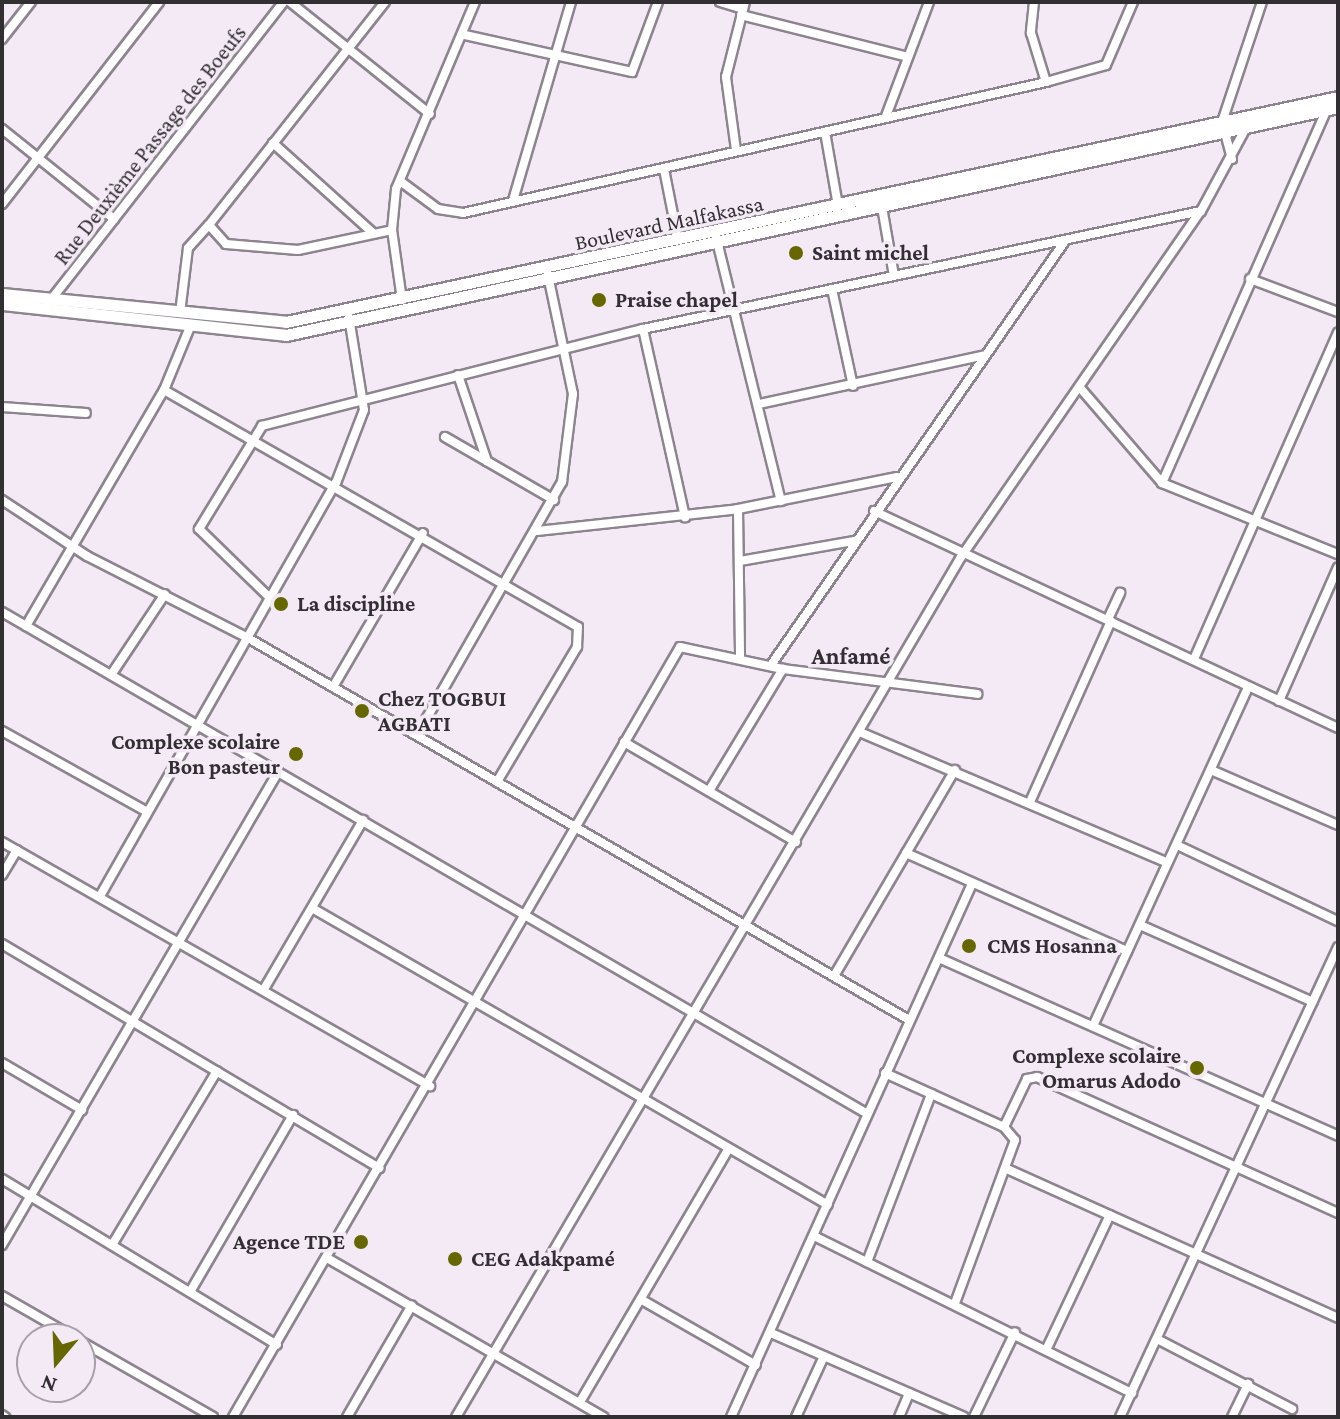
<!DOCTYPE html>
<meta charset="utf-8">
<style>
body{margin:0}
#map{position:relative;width:1340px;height:1419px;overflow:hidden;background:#f4eaf6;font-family:"Crimson Pro",serif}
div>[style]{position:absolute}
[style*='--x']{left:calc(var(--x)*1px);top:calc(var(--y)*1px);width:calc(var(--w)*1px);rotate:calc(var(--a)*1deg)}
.roads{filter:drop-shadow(2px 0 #8d848f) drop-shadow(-2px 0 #8d848f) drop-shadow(0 2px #8d848f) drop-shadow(0 -2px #8d848f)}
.street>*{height:8px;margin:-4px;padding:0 4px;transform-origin:4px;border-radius:4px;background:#fff}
.secondary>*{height:11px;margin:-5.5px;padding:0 5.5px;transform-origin:5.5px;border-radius:5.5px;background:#fff}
.dots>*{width:22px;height:22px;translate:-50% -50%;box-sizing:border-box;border:4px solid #f4eaf6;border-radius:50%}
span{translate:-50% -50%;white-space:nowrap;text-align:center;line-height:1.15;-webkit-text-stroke:7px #f4eaf6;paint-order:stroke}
.street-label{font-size:22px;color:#322f33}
.poi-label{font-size:22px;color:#322f33;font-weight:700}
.left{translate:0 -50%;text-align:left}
.right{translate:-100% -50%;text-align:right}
.neighbourhood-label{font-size:24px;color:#322f33;font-weight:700}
.frame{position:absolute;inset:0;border:4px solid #322f33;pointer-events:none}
.north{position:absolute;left:16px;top:1323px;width:80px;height:80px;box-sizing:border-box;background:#f4eaf6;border:2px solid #a69fa8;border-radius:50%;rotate:199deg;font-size:22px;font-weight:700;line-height:32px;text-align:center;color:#322f33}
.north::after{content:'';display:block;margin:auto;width:28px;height:36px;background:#676700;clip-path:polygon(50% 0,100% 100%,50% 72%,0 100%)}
</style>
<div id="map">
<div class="roads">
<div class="street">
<i style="--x:290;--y:2;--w:179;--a:38.7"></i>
<i style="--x:385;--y:2;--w:284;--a:128.3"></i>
<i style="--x:209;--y:225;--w:25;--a:48"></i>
<i style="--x:226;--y:244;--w:72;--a:4.8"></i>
<i style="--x:298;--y:250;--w:96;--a:-12"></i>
<i style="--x:720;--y:2;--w:24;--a:17"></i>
<i style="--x:1034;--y:2;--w:31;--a:96"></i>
<i style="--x:1031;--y:33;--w:51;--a:73"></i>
<i style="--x:741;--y:15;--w:172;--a:14.1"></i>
<i style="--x:465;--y:35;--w:171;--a:12.5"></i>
<i style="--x:632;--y:72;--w:75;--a:-69.6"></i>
<i style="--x:2;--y:39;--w:47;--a:-51.9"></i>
<i style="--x:886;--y:116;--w:122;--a:-69.3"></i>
<i style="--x:2;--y:129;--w:144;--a:38.8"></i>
<i style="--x:825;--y:132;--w:75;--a:80"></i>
<i style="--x:273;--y:143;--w:133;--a:42"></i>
<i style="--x:736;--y:150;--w:74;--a:-97.8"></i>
<i style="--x:726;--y:77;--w:77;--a:-75.8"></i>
<i style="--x:1232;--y:159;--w:38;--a:-105"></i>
<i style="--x:1222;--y:122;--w:126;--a:-71.6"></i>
<i style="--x:664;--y:169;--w:72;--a:78.8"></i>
<i style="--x:400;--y:181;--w:47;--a:36.4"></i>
<i style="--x:438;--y:209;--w:25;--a:9"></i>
<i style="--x:463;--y:213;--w:598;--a:-12.66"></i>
<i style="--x:1046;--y:82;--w:62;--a:-15.8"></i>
<i style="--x:1106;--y:65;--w:69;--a:-66.8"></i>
<i style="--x:514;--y:197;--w:203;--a:-73.7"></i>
<i style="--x:2;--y:204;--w:256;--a:-52.1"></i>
<i style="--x:882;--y:207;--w:70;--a:80.1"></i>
<i style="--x:716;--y:237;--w:272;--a:76.2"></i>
<i style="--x:1250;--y:279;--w:94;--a:20.6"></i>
<i style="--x:832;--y:289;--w:99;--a:77.8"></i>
<i style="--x:402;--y:300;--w:71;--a:-98.1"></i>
<i style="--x:392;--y:230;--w:41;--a:-84.4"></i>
<i style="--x:396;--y:189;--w:203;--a:-67.1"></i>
<i style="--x:50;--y:301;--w:380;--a:-52"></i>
<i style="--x:180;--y:313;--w:65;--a:-83"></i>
<i style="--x:188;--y:248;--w:31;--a:-48"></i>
<i style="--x:643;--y:329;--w:193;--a:77.4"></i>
<i style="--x:458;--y:375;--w:91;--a:71.4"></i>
<i style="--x:1081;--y:389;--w:124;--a:49.2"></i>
<i style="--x:1162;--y:483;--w:190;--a:22"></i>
<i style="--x:164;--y:390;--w:477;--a:29.8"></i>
<i style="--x:578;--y:627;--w:20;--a:93"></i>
<i style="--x:577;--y:647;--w:157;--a:120.7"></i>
<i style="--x:759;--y:404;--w:231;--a:-12.2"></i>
<i style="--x:2;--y:407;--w:84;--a:4.1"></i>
<i style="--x:445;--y:437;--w:126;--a:30"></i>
<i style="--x:1162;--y:483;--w:412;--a:-66.2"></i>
<i style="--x:2;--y:500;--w:102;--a:33.4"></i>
<i style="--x:87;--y:556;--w:181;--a:27"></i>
<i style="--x:248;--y:638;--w:763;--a:30.02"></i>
<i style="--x:738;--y:509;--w:148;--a:89.2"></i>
<i style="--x:874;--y:511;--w:512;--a:25.06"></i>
<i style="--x:537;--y:531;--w:202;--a:-6.2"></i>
<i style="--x:738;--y:509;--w:162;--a:-11.4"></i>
<i style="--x:740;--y:561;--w:116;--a:-10"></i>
<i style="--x:270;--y:598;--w:99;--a:-135.8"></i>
<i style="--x:199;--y:529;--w:121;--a:-58.5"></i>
<i style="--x:262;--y:426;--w:393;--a:-14.3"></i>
<i style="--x:643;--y:329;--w:570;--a:-11.94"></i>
<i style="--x:2;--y:612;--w:999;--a:30.11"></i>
<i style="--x:1108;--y:619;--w:29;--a:-65"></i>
<i style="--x:26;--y:626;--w:273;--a:-59.7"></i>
<i style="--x:164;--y:390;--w:68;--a:-67.6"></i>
<i style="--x:1194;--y:659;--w:357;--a:-66.2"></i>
<i style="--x:771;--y:665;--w:516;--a:-55.26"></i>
<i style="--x:111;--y:675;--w:97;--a:-56.3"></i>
<i style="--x:333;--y:687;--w:178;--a:-59.7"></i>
<i style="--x:1279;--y:701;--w:146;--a:-66.2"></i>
<i style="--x:2;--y:731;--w:165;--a:29.1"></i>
<i style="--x:862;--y:733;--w:332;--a:23"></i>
<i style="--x:417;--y:735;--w:292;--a:-60.2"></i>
<i style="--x:562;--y:482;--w:89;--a:-82.9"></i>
<i style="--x:573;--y:394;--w:122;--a:-101.9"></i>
<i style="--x:624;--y:742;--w:199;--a:30.2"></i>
<i style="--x:1211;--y:770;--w:138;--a:23.4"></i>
<i style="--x:709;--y:791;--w:143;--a:-58.8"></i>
<i style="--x:1030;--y:802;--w:198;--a:-65.9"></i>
<i style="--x:2;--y:842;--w:493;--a:29.7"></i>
<i style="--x:1177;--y:845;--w:178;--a:25.3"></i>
<i style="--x:906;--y:853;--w:242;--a:23.9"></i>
<i style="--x:2;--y:875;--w:29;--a:-59"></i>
<i style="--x:100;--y:896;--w:476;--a:-60.3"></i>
<i style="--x:336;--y:483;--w:78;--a:-69"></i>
<i style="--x:364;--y:410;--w:94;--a:-99.2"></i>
<i style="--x:312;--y:908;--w:595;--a:29.92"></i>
<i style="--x:1140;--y:925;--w:189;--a:24"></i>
<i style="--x:2;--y:944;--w:439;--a:30.7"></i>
<i style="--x:939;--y:958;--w:437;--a:24"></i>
<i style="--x:834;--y:976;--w:239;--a:-59.6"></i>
<i style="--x:264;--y:989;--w:196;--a:-59.6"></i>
<i style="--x:1093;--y:1026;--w:373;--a:-65.4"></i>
<i style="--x:2;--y:1063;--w:93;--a:30.4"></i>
<i style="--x:885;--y:1073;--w:131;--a:24.4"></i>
<i style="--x:1004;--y:1127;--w:17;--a:50"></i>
<i style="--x:1015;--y:1140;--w:174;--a:110.2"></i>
<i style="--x:1004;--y:1127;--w:53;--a:-64.4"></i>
<i style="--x:1027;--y:1079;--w:10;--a:-11"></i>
<i style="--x:1037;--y:1077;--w:330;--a:24.3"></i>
<i style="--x:1007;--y:1169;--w:363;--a:24.2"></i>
<i style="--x:2;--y:1179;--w:321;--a:31.1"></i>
<i style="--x:814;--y:1236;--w:355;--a:26.3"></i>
<i style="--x:2;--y:1245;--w:548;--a:-59.74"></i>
<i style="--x:112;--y:1245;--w:203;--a:-58.9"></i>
<i style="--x:327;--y:1258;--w:319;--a:29.9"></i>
<i style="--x:867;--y:1262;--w:180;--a:-69.1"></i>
<i style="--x:190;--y:1292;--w:205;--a:-59.8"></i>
<i style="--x:2;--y:1296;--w:86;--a:29.8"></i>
<i style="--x:642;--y:1300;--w:131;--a:29.7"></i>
<i style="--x:771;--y:1333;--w:210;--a:23.5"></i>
<i style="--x:1159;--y:1340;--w:150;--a:27.4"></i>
<i style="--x:80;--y:1341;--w:153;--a:29.7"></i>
<i style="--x:1047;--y:1348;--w:147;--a:-64.7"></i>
<i style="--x:580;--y:1402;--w:292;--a:-59.6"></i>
<i style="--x:2;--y:1415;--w:4;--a:34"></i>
<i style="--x:233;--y:1417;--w:890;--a:-59.86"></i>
<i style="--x:680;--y:647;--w:105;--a:12.1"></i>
<i style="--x:783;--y:669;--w:196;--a:7.3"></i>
<i style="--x:347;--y:1417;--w:129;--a:-59.9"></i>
<i style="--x:456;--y:1417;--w:997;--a:-59.58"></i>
<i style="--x:961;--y:557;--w:421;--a:-55.3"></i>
<i style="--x:1201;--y:211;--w:97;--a:-61.6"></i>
<i style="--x:731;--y:1417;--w:583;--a:-65.68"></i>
<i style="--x:796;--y:1417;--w:67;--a:-65.3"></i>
<i style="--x:899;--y:1417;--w:26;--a:-67"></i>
<i style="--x:974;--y:1417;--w:94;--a:-64.2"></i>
<i style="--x:1120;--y:1417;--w:518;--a:-65.12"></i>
<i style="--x:1232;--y:1417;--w:37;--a:-64"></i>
</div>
<div class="secondary">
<i style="--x:2;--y:294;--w:285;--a:5.6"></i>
<i style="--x:286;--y:322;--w:1076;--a:-12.07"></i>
<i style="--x:2;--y:304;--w:286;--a:6.2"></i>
<i style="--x:286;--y:335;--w:1076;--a:-12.23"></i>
</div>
</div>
<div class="dots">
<i style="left:796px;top:253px;background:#676700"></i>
<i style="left:599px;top:300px;background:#676700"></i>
<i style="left:281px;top:604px;background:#676700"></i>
<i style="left:362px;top:711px;background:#676700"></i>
<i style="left:296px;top:754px;background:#676700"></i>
<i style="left:969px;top:946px;background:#676700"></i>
<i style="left:1197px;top:1068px;background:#676700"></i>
<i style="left:361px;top:1242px;background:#676700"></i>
<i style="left:455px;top:1259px;background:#676700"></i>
</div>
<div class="street-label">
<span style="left:150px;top:145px;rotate:-52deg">Rue Deuxième Passage des Boeufs</span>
<span style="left:669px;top:223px;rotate:-12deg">Boulevard Malfakassa</span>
</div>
<div class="poi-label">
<span class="left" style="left:812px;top:253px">Saint michel</span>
<span class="left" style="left:615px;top:300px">Praise chapel</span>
<span class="left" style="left:297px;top:604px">La discipline</span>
<span class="left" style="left:378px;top:711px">Chez TOGBUI<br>AGBATI</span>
<span class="right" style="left:280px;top:754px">Complexe scolaire<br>Bon pasteur</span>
<span class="left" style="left:987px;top:946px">CMS Hosanna</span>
<span class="right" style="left:1181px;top:1068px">Complexe scolaire<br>Omarus Adodo</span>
<span class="right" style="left:345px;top:1242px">Agence TDE</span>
<span class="left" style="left:471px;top:1259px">CEG Adakpamé</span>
</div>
<div class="neighbourhood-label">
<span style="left:851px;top:656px">Anfamé</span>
</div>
<div class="frame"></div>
<div class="north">N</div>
</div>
